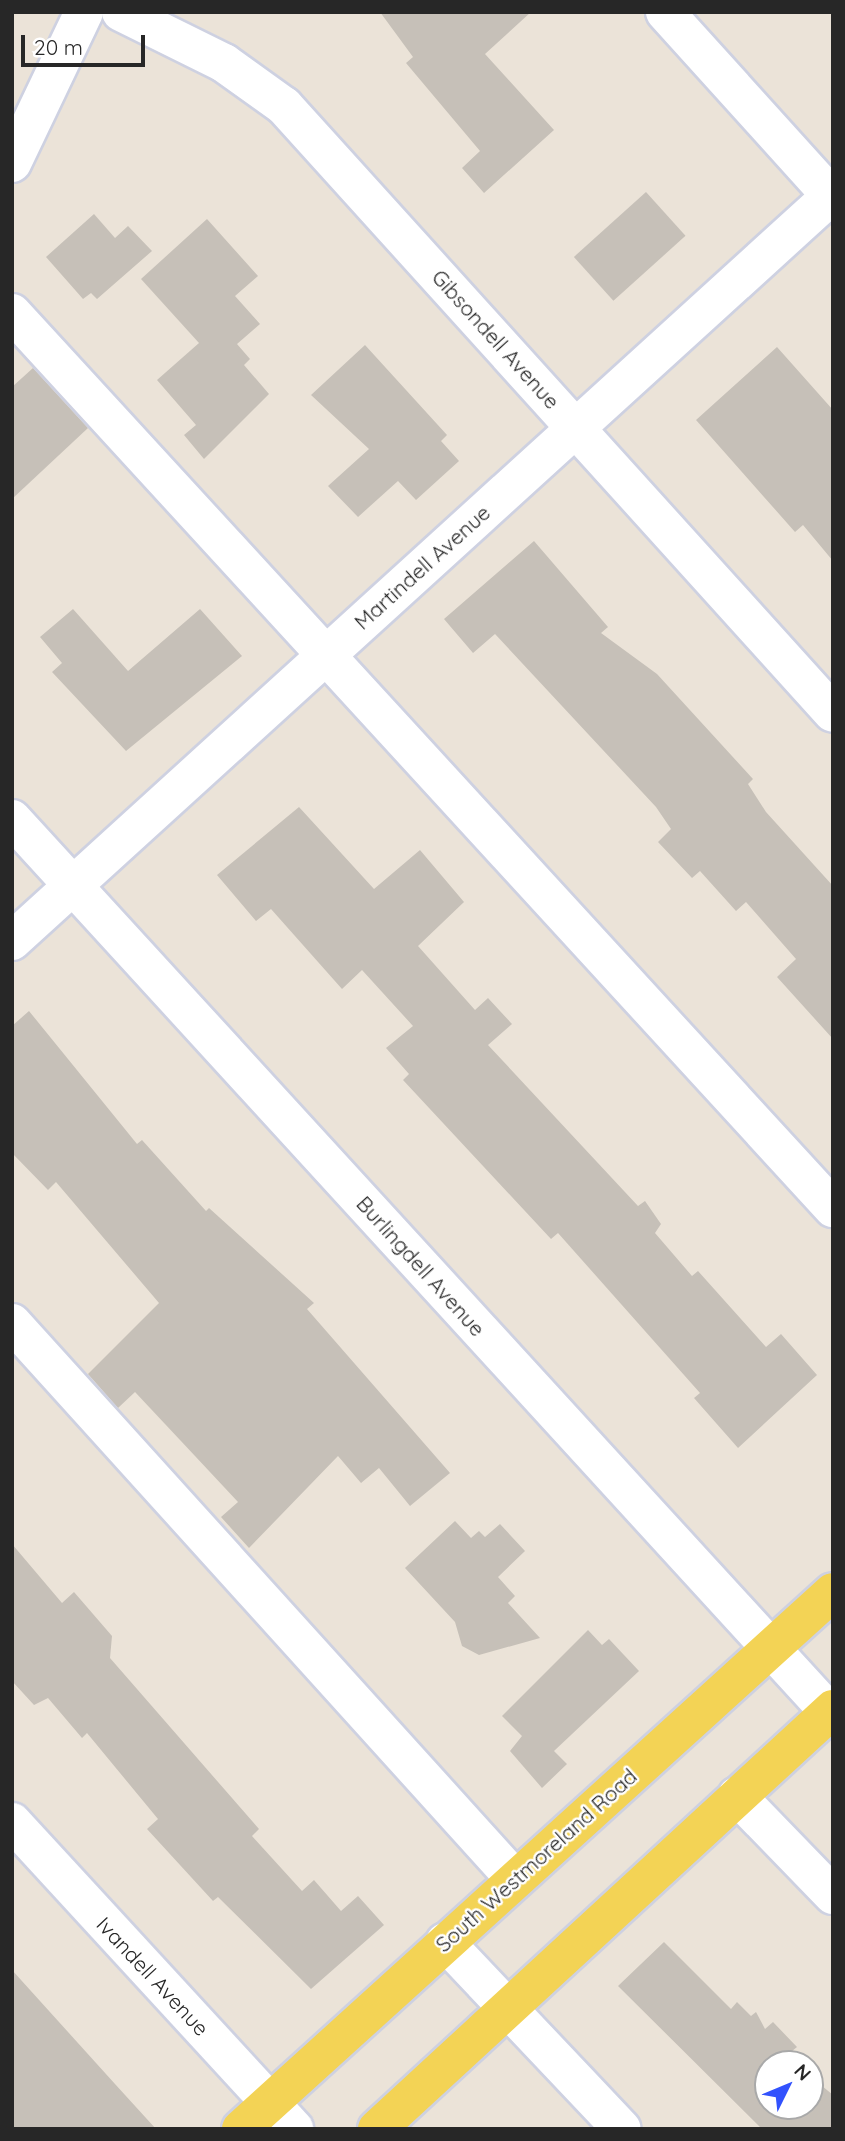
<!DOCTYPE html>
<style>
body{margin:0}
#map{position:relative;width:845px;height:2141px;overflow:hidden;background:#ebe3d8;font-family:Quicksand,sans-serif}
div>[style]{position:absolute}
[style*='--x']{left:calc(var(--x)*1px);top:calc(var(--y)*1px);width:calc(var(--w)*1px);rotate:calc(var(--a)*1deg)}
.building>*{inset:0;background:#c6c0b8;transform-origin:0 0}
.roads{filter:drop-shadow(2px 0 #ced1e1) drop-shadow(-2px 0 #ced1e1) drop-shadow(0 2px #ced1e1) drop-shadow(0 -2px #ced1e1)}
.minor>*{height:38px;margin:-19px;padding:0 19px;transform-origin:19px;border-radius:19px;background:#fff}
.major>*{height:38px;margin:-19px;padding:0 19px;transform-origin:19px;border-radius:19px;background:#f3d355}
span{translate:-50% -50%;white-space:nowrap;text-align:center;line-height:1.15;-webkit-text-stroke:5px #fff;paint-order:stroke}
.street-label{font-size:21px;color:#272727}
.frame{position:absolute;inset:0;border:14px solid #272727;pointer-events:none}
.north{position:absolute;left:754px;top:2050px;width:70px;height:70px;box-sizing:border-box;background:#fff;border:2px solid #a9a9a9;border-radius:50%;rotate:47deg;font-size:19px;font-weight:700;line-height:28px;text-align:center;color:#272727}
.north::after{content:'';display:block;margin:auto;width:24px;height:32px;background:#3252fd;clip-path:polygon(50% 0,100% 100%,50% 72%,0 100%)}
.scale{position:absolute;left:21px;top:35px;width:124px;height:32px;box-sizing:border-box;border:4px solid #272727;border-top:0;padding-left:9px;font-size:21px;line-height:24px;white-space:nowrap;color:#272727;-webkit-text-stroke:5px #fff;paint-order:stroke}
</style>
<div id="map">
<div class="building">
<i style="clip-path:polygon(380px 12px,531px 12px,485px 54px,554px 130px,484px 193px,462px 168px,480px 151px,406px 63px,413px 57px)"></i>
<i style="left:646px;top:192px;width:59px;height:97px;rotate:48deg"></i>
<i style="clip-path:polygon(94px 214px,115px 238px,128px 226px,152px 251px,97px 299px,91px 293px,83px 299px,46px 257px)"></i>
<i style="clip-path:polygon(207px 219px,258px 276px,235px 296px,260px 324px,237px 344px,250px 359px,244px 365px,269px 394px,204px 459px,184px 435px,196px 425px,157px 380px,199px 343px,141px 279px)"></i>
<i style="clip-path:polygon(365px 345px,447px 435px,441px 441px,459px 461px,416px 500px,398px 481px,358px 517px,328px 486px,369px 449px,311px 395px)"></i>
<i style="clip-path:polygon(777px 347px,833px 410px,833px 561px,803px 525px,795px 532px,696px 420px)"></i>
<i style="clip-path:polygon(33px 368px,88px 428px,12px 499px,12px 387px)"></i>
<i style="clip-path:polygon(534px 541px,608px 627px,601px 633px,657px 674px,753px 779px,748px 784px,766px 812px,833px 886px,833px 1039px,777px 977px,796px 959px,746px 902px,736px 911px,700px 871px,692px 878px,658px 842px,671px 829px,656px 807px,495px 634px,473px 653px,444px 619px)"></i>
<i style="clip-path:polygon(73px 609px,128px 671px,200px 609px,242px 656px,126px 751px,52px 672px,62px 663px,40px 637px)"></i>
<i style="clip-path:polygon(299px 807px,374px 889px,420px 850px,464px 902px,418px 946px,475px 1010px,488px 998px,512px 1024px,488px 1045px,638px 1206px,645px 1201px,661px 1224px,655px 1233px,692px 1276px,698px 1271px,766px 1347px,781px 1334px,817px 1375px,738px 1448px,694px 1398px,700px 1393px,558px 1233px,551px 1239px,403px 1080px,409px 1074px,386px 1048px,413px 1026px,362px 970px,342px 989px,271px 909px,256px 921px,217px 875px)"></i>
<i style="clip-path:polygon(29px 1011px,137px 1144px,142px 1140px,206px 1211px,209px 1208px,314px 1303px,307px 1309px,450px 1473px,410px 1506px,379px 1468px,361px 1483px,338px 1456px,249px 1548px,221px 1517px,238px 1502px,195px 1456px,135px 1392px,118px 1408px,88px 1374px,159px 1303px,56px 1182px,48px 1190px,12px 1153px,12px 1026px)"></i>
<i style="clip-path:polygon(455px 1521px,471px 1538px,479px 1531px,485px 1537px,500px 1524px,525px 1551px,498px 1577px,515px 1596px,508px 1603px,540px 1638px,479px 1655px,462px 1646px,455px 1622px,405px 1568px)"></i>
<i style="clip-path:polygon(12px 1544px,62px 1603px,74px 1592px,112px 1636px,110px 1658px,259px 1829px,252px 1836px,302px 1891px,314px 1880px,341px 1911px,358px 1896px,384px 1925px,311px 1989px,218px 1897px,213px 1901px,147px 1829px,158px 1819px,87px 1733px,82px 1738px,48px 1698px,34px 1705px,12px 1681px)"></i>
<i style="clip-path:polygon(588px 1630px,602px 1645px,609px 1639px,639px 1671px,554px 1751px,567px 1764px,542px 1788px,510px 1751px,522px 1736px,502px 1716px)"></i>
<i style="clip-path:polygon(664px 1942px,731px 2009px,737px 2002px,751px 2016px,756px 2012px,765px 2029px,773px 2022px,797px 2047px,786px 2056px,796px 2064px,768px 2064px,768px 2106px,810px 2106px,810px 2076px,833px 2095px,833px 2129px,762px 2129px,618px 1986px)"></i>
<i style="clip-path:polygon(12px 1970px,115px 2084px,156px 2129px,12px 2129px)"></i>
</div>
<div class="roads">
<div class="minor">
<i style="--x:121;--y:12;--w:115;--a:26.3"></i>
<i style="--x:224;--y:63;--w:74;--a:35.6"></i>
<i style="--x:284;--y:106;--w:818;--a:47.87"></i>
<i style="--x:665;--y:12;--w:251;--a:47.9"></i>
<i style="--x:12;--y:163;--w:167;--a:-64.5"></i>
<i style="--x:12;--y:313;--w:1215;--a:47.47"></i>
<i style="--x:12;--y:819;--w:1210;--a:47.54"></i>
<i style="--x:12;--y:941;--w:1110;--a:-42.3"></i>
<i style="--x:12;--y:1323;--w:750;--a:47.87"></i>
<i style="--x:737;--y:1796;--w:138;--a:45.9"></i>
<i style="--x:12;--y:1822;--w:417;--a:47.4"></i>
<i style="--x:445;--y:1942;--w:257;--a:46.6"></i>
</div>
<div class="major">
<i style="--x:241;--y:2129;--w:799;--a:-42.21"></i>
<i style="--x:377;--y:2129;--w:620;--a:-42.65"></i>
</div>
</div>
<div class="street-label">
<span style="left:496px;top:339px;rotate:48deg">Gibsondell Avenue</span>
<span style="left:422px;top:567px;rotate:-42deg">Martindell Avenue</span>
<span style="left:421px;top:1266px;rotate:48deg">Burlingdell Avenue</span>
<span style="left:536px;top:1860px;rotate:-42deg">South Westmoreland Road</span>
<span style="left:153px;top:1976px;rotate:47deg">Ivandell Avenue</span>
</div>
<div class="frame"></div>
<div class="north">N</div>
<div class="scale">20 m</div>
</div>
